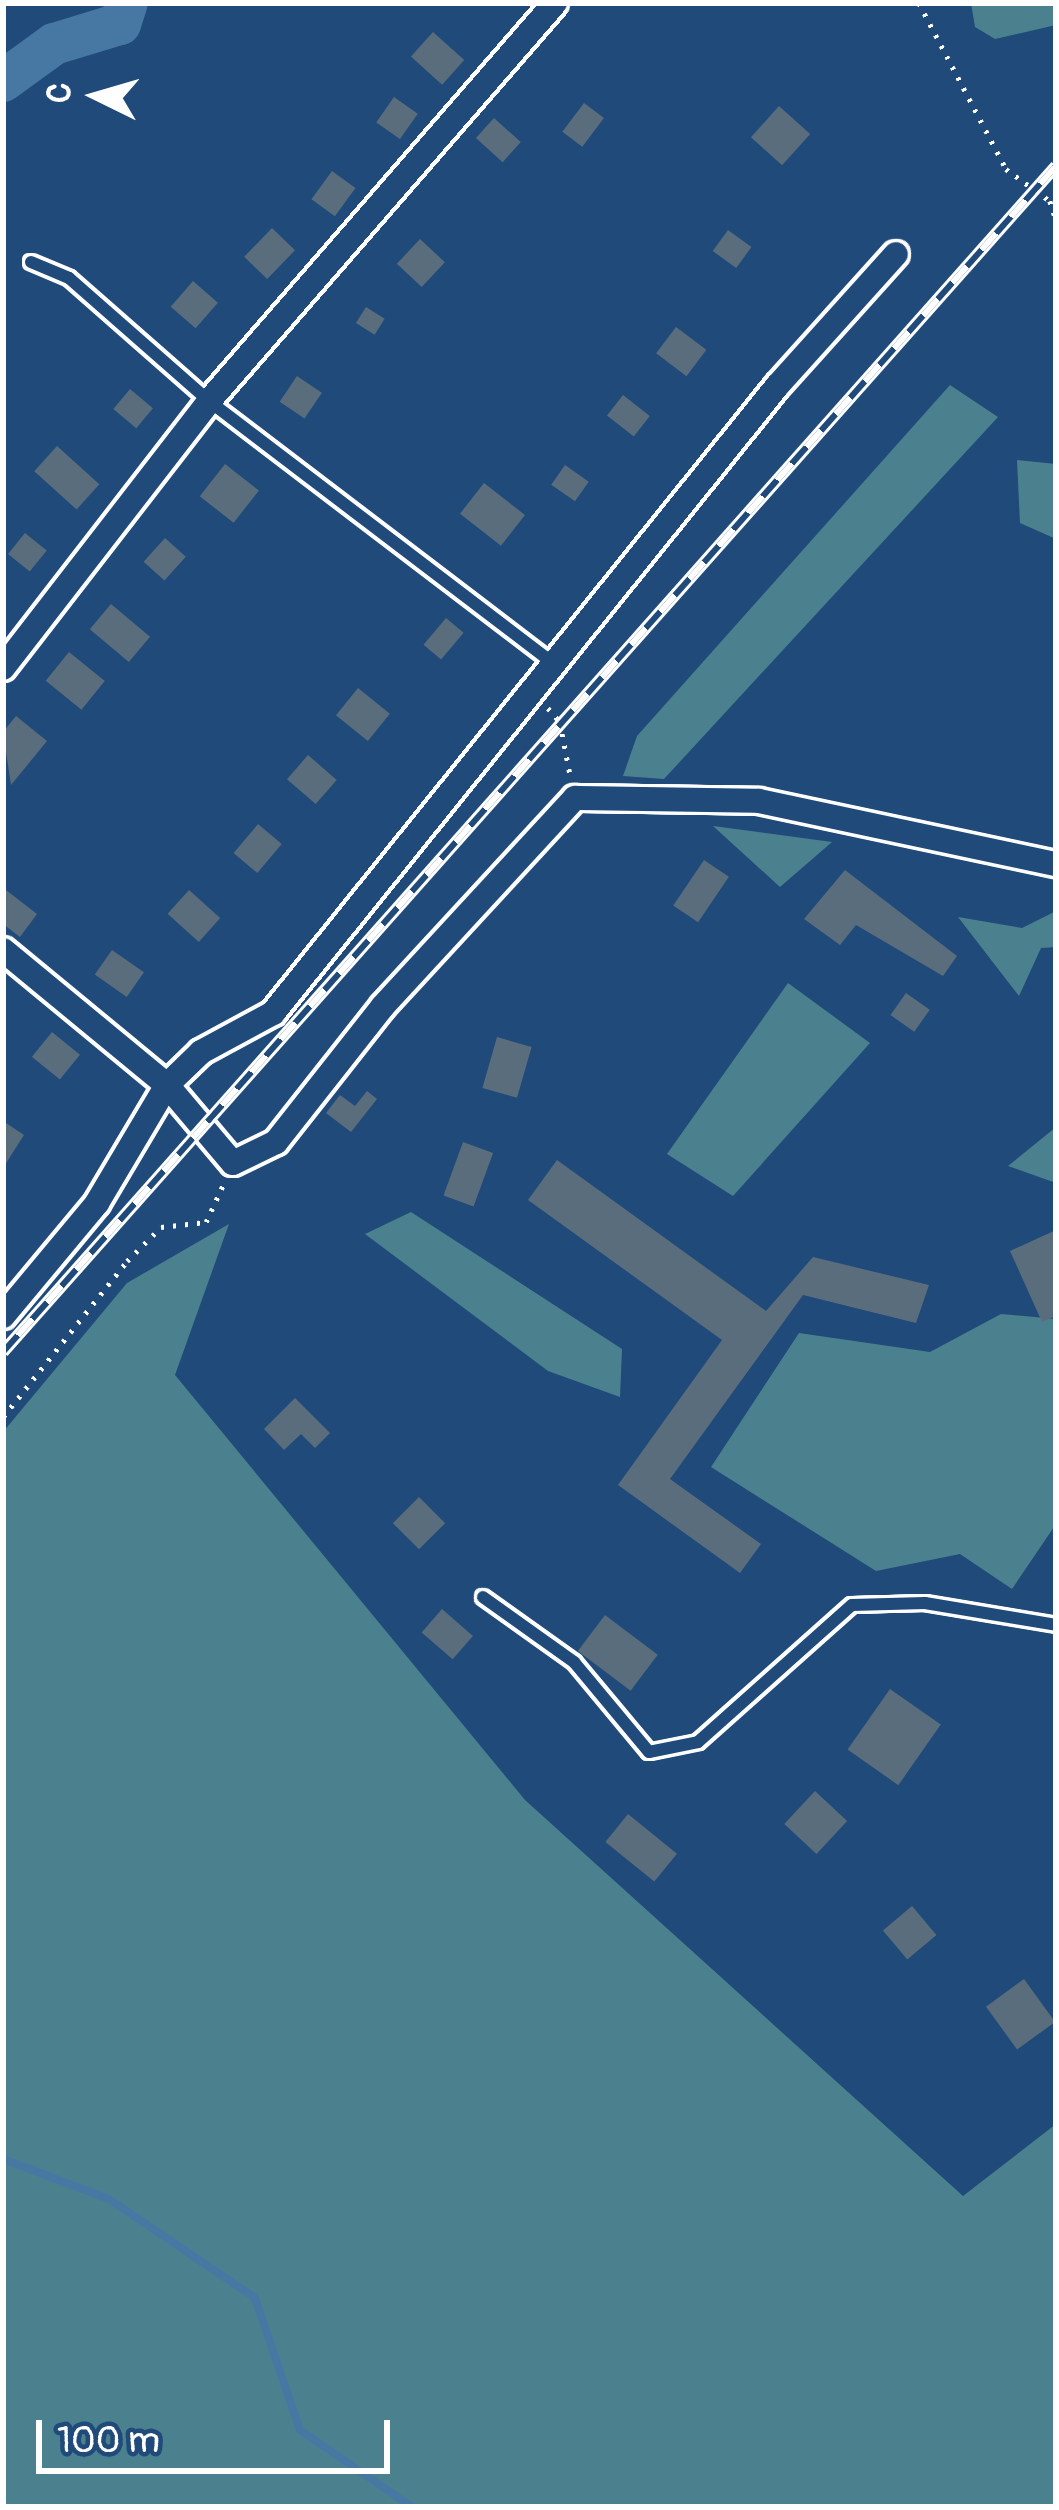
<!DOCTYPE html>
<meta charset="utf-8">
<style>
body{margin:0}
#map{position:relative;width:1059px;height:2510px;overflow:hidden;background:#1f4a7a;font-family:Pangolin,sans-serif}
div>[style]{position:absolute}
[style*='--x']{left:calc(var(--x)*1px);top:calc(var(--y)*1px);width:calc(var(--w)*1px);rotate:calc(var(--a)*1deg)}
.green>*{inset:0;background:#4b818f}
.stream>*{height:8px;margin:-4px;padding:0 4px;transform-origin:4px;border-radius:4px;background:#4678a3}
.river>*{height:42px;margin:-21px;padding:0 21px;transform-origin:21px;border-radius:21px;background:#4678a3}
.building>*{inset:0;background:#5a6d7c;transform-origin:0 0}
.path>*{height:4.5px;margin-top:-2.25px;transform-origin:0;background:repeating-linear-gradient(90deg,#fff 0 3px,transparent 0 12px)}
.roads{filter:drop-shadow(3px 0 #fff) drop-shadow(-3px 0 #fff) drop-shadow(0 3px #fff) drop-shadow(0 -3px #fff)}
.lane>*{height:12px;margin:-6px;padding:0 6px;transform-origin:6px;border-radius:6px;background:#1f4a7a}
.street>*{height:24px;margin:-12px;padding:0 12px;transform-origin:12px;border-radius:12px;background:#1f4a7a}
.rail>*{height:12px;margin-top:-6px;transform-origin:0;background:repeating-linear-gradient(90deg,#1f4a7a 0 22px,#fff 0 44px);box-sizing:border-box;border-block:3px solid #fff}
span{translate:-50% -50%;white-space:nowrap;text-align:center;line-height:1.15;-webkit-text-stroke:9px #1f4a7a;paint-order:stroke}
.frame{position:absolute;inset:0;border:6px solid #fff;pointer-events:none}
.north{position:absolute;left:36px;top:36px;width:120px;height:120px;-webkit-text-stroke:9px #1f4a7a;paint-order:stroke;rotate:275deg;font-size:33px;font-weight:700;line-height:48px;text-align:center;color:#fff}
.north::after{content:'';display:block;margin:auto;width:42px;height:54px;background:#fff;clip-path:polygon(50% 0,100% 100%,50% 72%,0 100%)}
.scale{position:absolute;left:36px;top:2420px;width:354px;height:54px;box-sizing:border-box;border:6px solid #fff;border-top:0;padding-left:15px;font-size:36px;line-height:42px;white-space:nowrap;color:#fff;-webkit-text-stroke:9px #1f4a7a;paint-order:stroke}
</style>
<div id="map">
<div class="green">
<i style="clip-path:polygon(971px 3px,1056px 3px,1056px 25px,995px 39px,975px 27px)"></i>
<i style="clip-path:polygon(950px 385px,998px 417px,664px 779px,623px 776px,637px 736px)"></i>
<i style="clip-path:polygon(1017px 460px,1056px 464px,1056px 539px,1020px 523px)"></i>
<i style="clip-path:polygon(713px 826px,832px 842px,780px 887px)"></i>
<i style="clip-path:polygon(1056px 911px,1056px 947px,1041px 948px,1019px 996px,958px 917px,1022px 928px)"></i>
<i style="clip-path:polygon(788px 983px,870px 1043px,733px 1196px,667px 1154px)"></i>
<i style="clip-path:polygon(1056px 1127px,1056px 1183px,1008px 1166px)"></i>
<i style="clip-path:polygon(411px 1212px,622px 1349px,620px 1397px,548px 1371px,365px 1234px)"></i>
<i style="clip-path:polygon(229px 1224px,175px 1375px,525px 1800px,963px 2196px,1056px 2124px,1056px 2507px,3px 2507px,3px 1432px,127px 1283px)"></i>
<i style="clip-path:polygon(1001px 1314px,1056px 1319px,1056px 1524px,1012px 1589px,960px 1554px,876px 1571px,711px 1467px,799px 1333px,930px 1352px)"></i>
</div>
<div class="stream">
<i style="--x:3;--y:2159;--w:113;--a:20.7"></i>
<i style="--x:109;--y:2199;--w:176;--a:34.1"></i>
<i style="--x:255;--y:2298;--w:139;--a:71.2"></i>
<i style="--x:300;--y:2430;--w:136;--a:34.5"></i>
</div>
<div class="river">
<i style="--x:3;--y:81;--w:63;--a:-36"></i>
<i style="--x:54;--y:44;--w:69;--a:-16.9"></i>
<i style="--x:120;--y:24;--w:22;--a:-72"></i>
</div>
<div class="building">
<i style="left:433px;top:32px;width:42px;height:33px;rotate:42deg"></i>
<i style="left:394px;top:97px;width:29px;height:31px;rotate:35deg"></i>
<i style="left:584px;top:103px;width:25px;height:36px;rotate:37deg"></i>
<i style="left:779px;top:106px;width:42px;height:42px;rotate:42deg"></i>
<i style="left:494px;top:118px;width:36px;height:27px;rotate:42deg"></i>
<i style="left:332px;top:171px;width:29px;height:35px;rotate:36deg"></i>
<i style="left:272px;top:228px;width:32px;height:40px;rotate:44deg"></i>
<i style="left:728px;top:230px;width:29px;height:26px;rotate:36deg"></i>
<i style="left:420px;top:239px;width:34px;height:34px;rotate:43deg"></i>
<i style="left:193px;top:281px;width:33px;height:34px;rotate:41deg"></i>
<i style="left:366px;top:307px;width:22px;height:19px;rotate:32deg"></i>
<i style="left:676px;top:327px;width:38px;height:33px;rotate:37deg"></i>
<i style="left:297px;top:376px;width:30px;height:31px;rotate:34deg"></i>
<i style="left:130px;top:389px;width:30px;height:26px;rotate:40deg"></i>
<i style="left:623px;top:395px;width:34px;height:26px;rotate:38deg"></i>
<i style="left:57px;top:446px;width:57px;height:34px;rotate:42deg"></i>
<i style="left:225px;top:464px;width:43px;height:41px;rotate:38deg"></i>
<i style="left:565px;top:465px;width:29px;height:24px;rotate:35deg"></i>
<i style="left:484px;top:483px;width:52px;height:39px;rotate:38deg"></i>
<i style="left:25px;top:533px;width:28px;height:27px;rotate:39deg"></i>
<i style="left:165px;top:538px;width:28px;height:32px;rotate:42deg"></i>
<i style="left:111px;top:604px;width:51px;height:33px;rotate:40deg"></i>
<i style="left:446px;top:618px;width:23px;height:35px;rotate:40deg"></i>
<i style="left:69px;top:652px;width:46px;height:37px;rotate:39deg"></i>
<i style="left:358px;top:688px;width:41px;height:35px;rotate:39deg"></i>
<i style="clip-path:polygon(16px 716px,47px 741px,11px 785px,3px 732px)"></i>
<i style="left:308px;top:755px;width:38px;height:32px;rotate:41deg"></i>
<i style="left:258px;top:824px;width:31px;height:38px;rotate:40deg"></i>
<i style="left:704px;top:860px;width:30px;height:55px;rotate:34deg"></i>
<i style="clip-path:polygon(845px 870px,957px 956px,943px 976px,856px 925px,840px 945px,804px 919px)"></i>
<i style="clip-path:polygon(6px 890px,37px 914px,20px 937px,3px 924px)"></i>
<i style="left:189px;top:890px;width:42px;height:32px;rotate:42deg"></i>
<i style="left:112px;top:950px;width:39px;height:30px;rotate:35deg"></i>
<i style="left:906px;top:993px;width:29px;height:27px;rotate:35deg"></i>
<i style="left:52px;top:1032px;width:36px;height:32px;rotate:39deg"></i>
<i style="left:497px;top:1037px;width:36px;height:53px;rotate:16deg"></i>
<i style="clip-path:polygon(367px 1091px,377px 1099px,351px 1132px,326px 1113px,340px 1095px,355px 1106px)"></i>
<i style="clip-path:polygon(3px 1121px,24px 1135px,3px 1168px)"></i>
<i style="left:463px;top:1142px;width:32px;height:57px;rotate:20deg"></i>
<i style="clip-path:polygon(557px 1160px,766px 1311px,813px 1257px,929px 1285px,916px 1323px,803px 1295px,670px 1479px,761px 1544px,740px 1573px,618px 1485px,722px 1340px,528px 1200px)"></i>
<i style="clip-path:polygon(1056px 1230px,1056px 1316px,1042px 1322px,1010px 1251px)"></i>
<i style="clip-path:polygon(295px 1398px,330px 1433px,315px 1448px,301px 1434px,284px 1450px,264px 1429px)"></i>
<i style="left:419px;top:1497px;width:37px;height:37px;rotate:45deg"></i>
<i style="left:442px;top:1609px;width:41px;height:31px;rotate:41deg"></i>
<i style="left:605px;top:1615px;width:66px;height:45px;rotate:37deg"></i>
<i style="left:890px;top:1689px;width:62px;height:74px;rotate:35deg"></i>
<i style="left:815px;top:1791px;width:44px;height:45px;rotate:43deg"></i>
<i style="left:628px;top:1814px;width:63px;height:36px;rotate:39deg"></i>
<i style="left:912px;top:1906px;width:38px;height:38px;rotate:50deg"></i>
<i style="left:1024px;top:1979px;width:53px;height:47px;rotate:54deg"></i>
</div>
<div class="path">
<i style="--x:919;--y:3;--w:187;--a:62.3"></i>
<i style="--x:1006;--y:169;--w:54;--a:36"></i>
<i style="--x:1050;--y:201;--w:19;--a:72"></i>
<i style="--x:548;--y:708;--w:18;--a:49"></i>
<i style="--x:560;--y:722;--w:53;--a:79.1"></i>
<i style="--x:3;--y:1417;--w:199;--a:-51.5"></i>
<i style="--x:127;--y:1261;--w:48;--a:-45"></i>
<i style="--x:161;--y:1227;--w:45;--a:-6.3"></i>
<i style="--x:206;--y:1222;--w:41;--a:-65.3"></i>
</div>
<div class="roads">
<div class="lane">
<i style="--x:31;--y:262;--w:41;--a:22.8"></i>
<i style="--x:69;--y:278;--w:186;--a:41.3"></i>
<i style="--x:209;--y:401;--w:435;--a:37.3"></i>
<i style="--x:483;--y:1597;--w:112;--a:35.5"></i>
<i style="--x:574;--y:1662;--w:117;--a:50.2"></i>
<i style="--x:649;--y:1752;--w:50;--a:-11.5"></i>
<i style="--x:698;--y:1742;--w:206;--a:-41.7"></i>
<i style="--x:852;--y:1605;--w:73;--a:-1.6"></i>
<i style="--x:925;--y:1603;--w:133;--a:9.5"></i>
</div>
<div class="street">
<i style="--x:3;--y:668;--w:337;--a:-52.3"></i>
<i style="--x:209;--y:401;--w:527;--a:-49"></i>
<i style="--x:3;--y:950;--w:212;--a:39.5"></i>
<i style="--x:167;--y:1085;--w:102;--a:49.8"></i>
<i style="--x:233;--y:1163;--w:48;--a:-26"></i>
<i style="--x:276;--y:1142;--w:173;--a:-51.8"></i>
<i style="--x:383;--y:1006;--w:283;--a:-47.3"></i>
<i style="--x:575;--y:798;--w:184;--a:0.9"></i>
<i style="--x:759;--y:801;--w:304;--a:12"></i>
<i style="--x:3;--y:1316;--w:147;--a:-50.2"></i>
<i style="--x:97;--y:1203;--w:137;--a:-59.3"></i>
<i style="--x:167;--y:1085;--w:47;--a:-44.1"></i>
<i style="--x:201;--y:1052;--w:82;--a:-28.4"></i>
<i style="--x:273;--y:1013;--w:806;--a:-51.2"></i>
<i style="--x:778;--y:385;--w:176;--a:-48"></i>
</div>
</div>
<div class="rail">
<i style="--x:3;--y:1352;--w:1586;--a:-48.4"></i>
</div>
<div class="frame"></div>
<div class="north">С</div>
<div class="scale">100 m</div>
</div>
